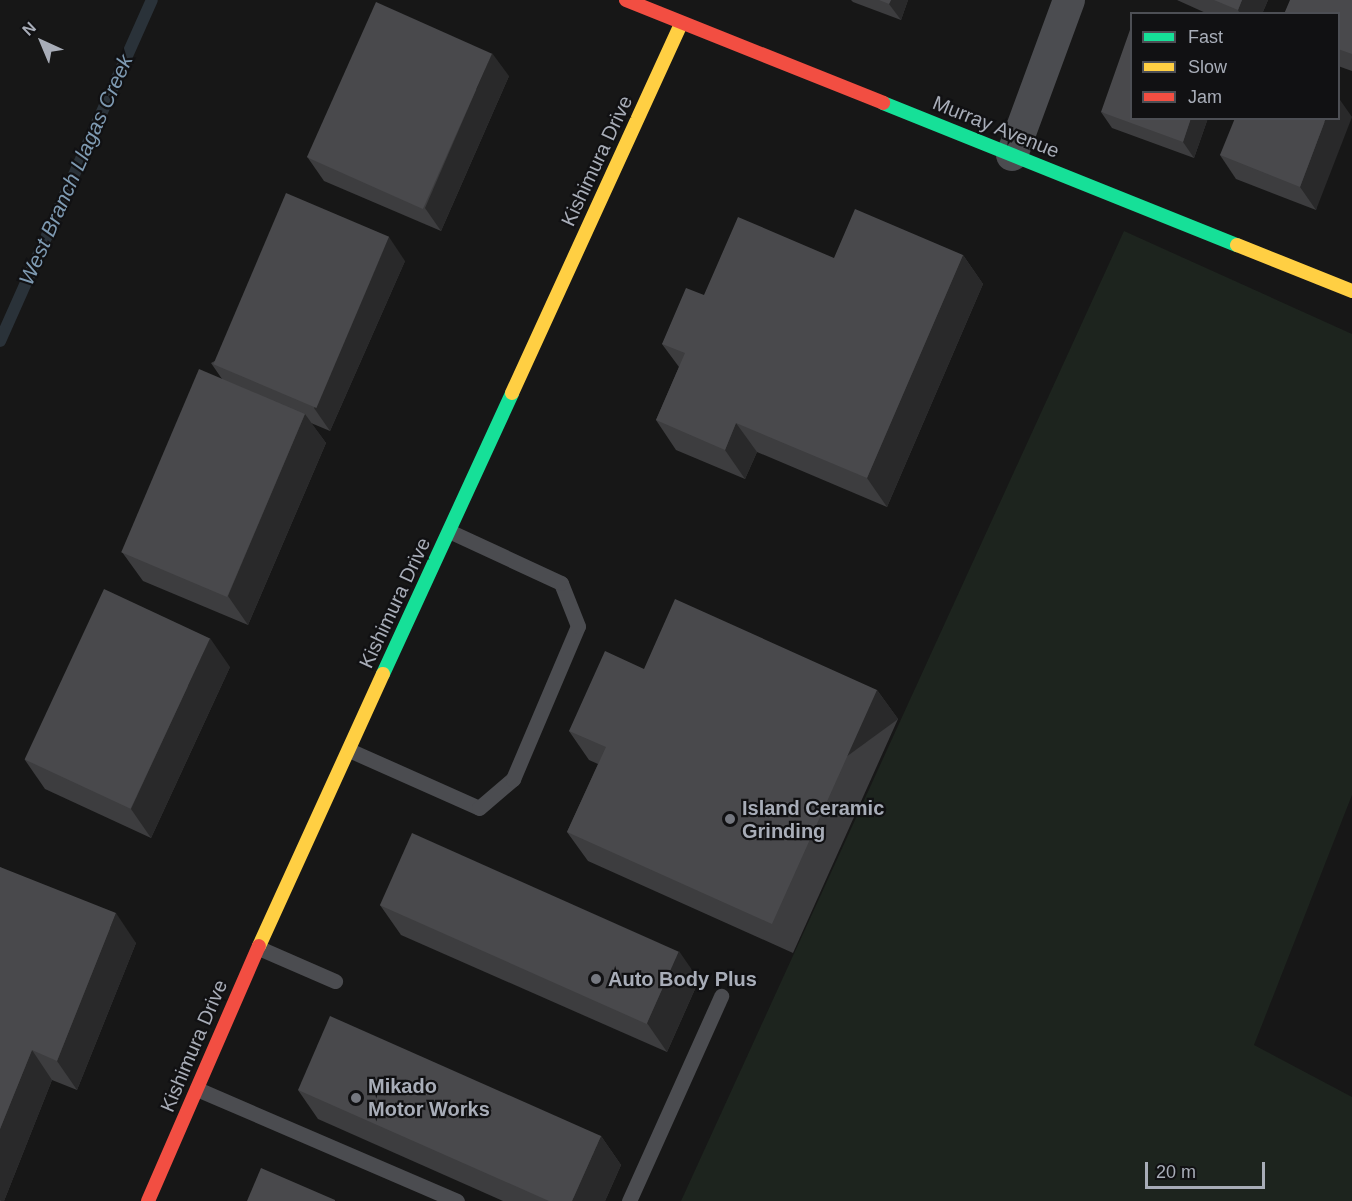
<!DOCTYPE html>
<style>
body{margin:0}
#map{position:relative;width:1352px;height:1201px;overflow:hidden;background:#171717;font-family:Helvetica,sans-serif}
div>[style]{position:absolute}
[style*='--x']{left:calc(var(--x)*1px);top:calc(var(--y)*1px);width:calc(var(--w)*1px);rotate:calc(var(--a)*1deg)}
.green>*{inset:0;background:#1d241e}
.stream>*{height:12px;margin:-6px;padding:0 6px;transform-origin:6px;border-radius:6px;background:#2a3239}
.lane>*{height:15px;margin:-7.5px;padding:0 7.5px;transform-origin:7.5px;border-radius:7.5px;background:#4b4c50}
.street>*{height:32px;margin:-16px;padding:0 16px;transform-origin:16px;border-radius:16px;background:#4b4c50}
.fast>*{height:14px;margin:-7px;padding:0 7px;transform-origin:7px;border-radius:7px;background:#16e098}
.slow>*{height:14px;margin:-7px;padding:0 7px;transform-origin:7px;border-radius:7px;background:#ffcf43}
.jam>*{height:14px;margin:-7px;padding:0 7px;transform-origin:7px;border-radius:7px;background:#f24e42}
.wall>*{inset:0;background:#3d3d3f}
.shaded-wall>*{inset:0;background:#29292a;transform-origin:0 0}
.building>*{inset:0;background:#49494c;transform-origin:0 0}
.dots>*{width:16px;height:16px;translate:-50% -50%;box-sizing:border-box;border:3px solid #111113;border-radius:50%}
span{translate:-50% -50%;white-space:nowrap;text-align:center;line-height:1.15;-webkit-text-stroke:4.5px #111113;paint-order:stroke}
.street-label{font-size:20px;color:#a8adb8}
.poi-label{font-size:20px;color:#a8adb8;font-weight:700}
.left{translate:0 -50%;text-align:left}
.water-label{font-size:21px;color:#7f9bb3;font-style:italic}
.legend{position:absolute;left:1130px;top:12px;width:210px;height:108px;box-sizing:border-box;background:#111113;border:2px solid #4d4f55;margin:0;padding:8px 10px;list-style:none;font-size:18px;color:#a8adb8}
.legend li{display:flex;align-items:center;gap:12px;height:30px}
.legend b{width:30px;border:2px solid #4d4f55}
.north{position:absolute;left:12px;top:12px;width:60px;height:60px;-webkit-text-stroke:4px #111113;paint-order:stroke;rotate:316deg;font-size:16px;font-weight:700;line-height:24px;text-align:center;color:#a8adb8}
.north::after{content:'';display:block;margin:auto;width:21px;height:27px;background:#a8adb8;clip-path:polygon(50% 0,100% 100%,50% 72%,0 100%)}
.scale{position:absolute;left:1145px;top:1162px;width:120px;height:27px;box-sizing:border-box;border:3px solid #a8adb8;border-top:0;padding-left:8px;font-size:18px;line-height:21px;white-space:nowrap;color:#a8adb8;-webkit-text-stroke:4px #111113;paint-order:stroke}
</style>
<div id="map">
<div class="green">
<i style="clip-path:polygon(1124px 231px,1352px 334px,1352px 795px,1254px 1045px,1352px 1097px,1352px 1201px,681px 1201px)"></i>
</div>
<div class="stream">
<i style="--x:0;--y:341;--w:373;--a:-66"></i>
</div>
<div class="lane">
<i style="--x:349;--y:750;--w:142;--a:24"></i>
<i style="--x:479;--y:808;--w:45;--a:-40.5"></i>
<i style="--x:513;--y:779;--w:166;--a:-67"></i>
<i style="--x:578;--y:626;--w:46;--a:-111.6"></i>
<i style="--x:561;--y:583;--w:123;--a:-155.1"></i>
<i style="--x:259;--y:948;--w:83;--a:23.5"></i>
<i style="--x:197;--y:1089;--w:283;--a:23.3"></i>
<i style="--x:629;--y:1201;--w:225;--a:-65.8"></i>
</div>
<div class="street">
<i style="--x:1012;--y:155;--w:165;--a:-69.8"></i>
</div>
<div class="fast">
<i style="--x:883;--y:103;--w:381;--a:21.9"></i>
<i style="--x:383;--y:674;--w:309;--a:-65.3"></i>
</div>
<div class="slow">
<i style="--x:1237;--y:245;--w:124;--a:21.8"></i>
<i style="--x:512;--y:393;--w:406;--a:-65.4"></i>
<i style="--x:259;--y:946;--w:299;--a:-65.5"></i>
</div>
<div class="jam">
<i style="--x:626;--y:0;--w:277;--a:21.8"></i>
<i style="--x:148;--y:1201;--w:278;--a:-66.5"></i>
</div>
<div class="wall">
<i style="clip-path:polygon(851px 0,908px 0,901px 20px,853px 2px)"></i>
<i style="clip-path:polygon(1177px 0,1268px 0,1262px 14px,1208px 14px)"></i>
<i style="clip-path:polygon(1352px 0,1352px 71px,1338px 66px,1338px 14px)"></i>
<i style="clip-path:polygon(509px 76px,441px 231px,324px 181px,308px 158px)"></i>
<i style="clip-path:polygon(1101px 112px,1131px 118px,1208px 118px,1194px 158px,1112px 128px)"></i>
<i style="clip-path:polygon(1338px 118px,1316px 210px,1236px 179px,1220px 155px)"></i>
<i style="clip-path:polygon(963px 255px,983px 284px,887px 507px,757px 452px,745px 479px,676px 450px,656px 420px,679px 367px,662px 344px,704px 295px,834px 258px)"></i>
<i style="clip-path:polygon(405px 261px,330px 431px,311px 423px,326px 443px,248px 625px,143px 581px,122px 552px,222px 379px,211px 363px)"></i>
<i style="clip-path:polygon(230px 667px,151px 838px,45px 789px,25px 760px)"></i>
<i style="clip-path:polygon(644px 669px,877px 690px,898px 719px,793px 953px,588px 861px,567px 832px,598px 764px,589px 760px,569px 731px)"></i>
<i style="clip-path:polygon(0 867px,136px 943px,77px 1090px,52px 1080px,4px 1201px,0 1201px)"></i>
<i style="clip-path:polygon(380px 905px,699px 980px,667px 1052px,401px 935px)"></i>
<i style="clip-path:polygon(298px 1090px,601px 1136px,621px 1165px,605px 1201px,503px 1201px,318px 1119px)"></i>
</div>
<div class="shaded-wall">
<i style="clip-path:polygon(891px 0,908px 0,901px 20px,889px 4px)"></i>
<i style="clip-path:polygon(1242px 0,1268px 0,1262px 14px,1240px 14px,1238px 10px)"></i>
<i style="clip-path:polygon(492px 53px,509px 76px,441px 231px,425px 208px)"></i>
<i style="clip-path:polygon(1338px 97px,1352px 117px,1316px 210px,1300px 187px,1326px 118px,1338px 118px)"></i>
<i style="clip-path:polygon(1191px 118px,1208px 118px,1194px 158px,1183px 142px)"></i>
<i style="clip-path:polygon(389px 237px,405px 261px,330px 431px,314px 408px)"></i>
<i style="clip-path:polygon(963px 255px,983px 284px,887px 507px,867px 478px)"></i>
<i style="clip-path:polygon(305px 414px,326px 443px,248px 625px,228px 596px)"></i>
<i style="clip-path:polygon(736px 423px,757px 452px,745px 479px,725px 450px)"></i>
<i style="clip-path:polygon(210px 638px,230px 667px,151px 838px,131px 809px)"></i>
<i style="left:877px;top:690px;width:36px;height:256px;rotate:54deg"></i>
<i style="clip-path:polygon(116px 913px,136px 943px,77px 1090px,57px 1061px)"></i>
<i style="clip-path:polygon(679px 951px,699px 980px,667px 1052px,647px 1023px)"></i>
<i style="clip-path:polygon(32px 1050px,52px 1080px,4px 1201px,1px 1201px,0 1200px,0 1129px)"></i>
<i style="clip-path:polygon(601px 1136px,621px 1165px,605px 1201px,572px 1201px)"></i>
</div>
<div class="building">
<i style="clip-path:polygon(879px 0,891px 0,889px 4px)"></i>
<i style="clip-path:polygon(1214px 0,1242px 0,1238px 10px)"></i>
<i style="clip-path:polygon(1290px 0,1352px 0,1352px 54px,1338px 49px,1338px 14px,1284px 14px)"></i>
<i style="left:376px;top:2px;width:127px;height:170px;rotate:24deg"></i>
<i style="clip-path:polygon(1131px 27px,1131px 118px,1191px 118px,1183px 142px,1101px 112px)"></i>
<i style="clip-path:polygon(1235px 118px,1326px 118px,1300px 187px,1220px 155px)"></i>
<i style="left:286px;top:193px;width:112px;height:186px;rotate:23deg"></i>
<i style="clip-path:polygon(855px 209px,963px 255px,867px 478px,736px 423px,725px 450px,656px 420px,685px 353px,662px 344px,686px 288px,704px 295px,738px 217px,834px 258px)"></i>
<i style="left:199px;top:369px;width:115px;height:199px;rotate:23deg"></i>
<i style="left:104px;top:589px;width:117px;height:188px;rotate:25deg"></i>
<i style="clip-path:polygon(675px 599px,877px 690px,772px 924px,567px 832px,606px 747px,569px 731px,605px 651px,644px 669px)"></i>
<i style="left:412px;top:833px;width:292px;height:79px;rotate:24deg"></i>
<i style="clip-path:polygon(0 867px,116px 913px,57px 1061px,32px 1050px,0 1129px)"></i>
<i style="clip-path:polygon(330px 1016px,601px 1136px,572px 1201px,549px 1201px,298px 1090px)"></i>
<i style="clip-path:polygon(261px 1168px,335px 1200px,335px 1201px,247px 1201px)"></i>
</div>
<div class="dots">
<i style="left:730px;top:819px;background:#757880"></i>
<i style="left:596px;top:979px;background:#757880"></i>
<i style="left:356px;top:1098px;background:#757880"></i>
</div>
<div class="street-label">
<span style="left:996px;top:127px;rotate:22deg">Murray Avenue</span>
<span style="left:597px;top:161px;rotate:-65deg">Kishimura Drive</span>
<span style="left:395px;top:603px;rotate:-65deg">Kishimura Drive</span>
<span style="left:194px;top:1046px;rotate:-67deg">Kishimura Drive</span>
</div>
<div class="poi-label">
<span class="left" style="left:742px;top:820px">Island Ceramic<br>Grinding</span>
<span class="left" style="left:608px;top:979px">Auto Body Plus</span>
<span class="left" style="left:368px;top:1098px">Mikado<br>Motor Works</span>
</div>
<div class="water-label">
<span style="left:76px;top:170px;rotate:-66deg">West Branch Llagas Creek</span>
</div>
<ul class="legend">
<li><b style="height:8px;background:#16e098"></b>Fast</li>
<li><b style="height:8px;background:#ffcf43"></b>Slow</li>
<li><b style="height:8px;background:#f24e42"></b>Jam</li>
</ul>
<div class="north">N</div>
<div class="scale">20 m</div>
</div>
